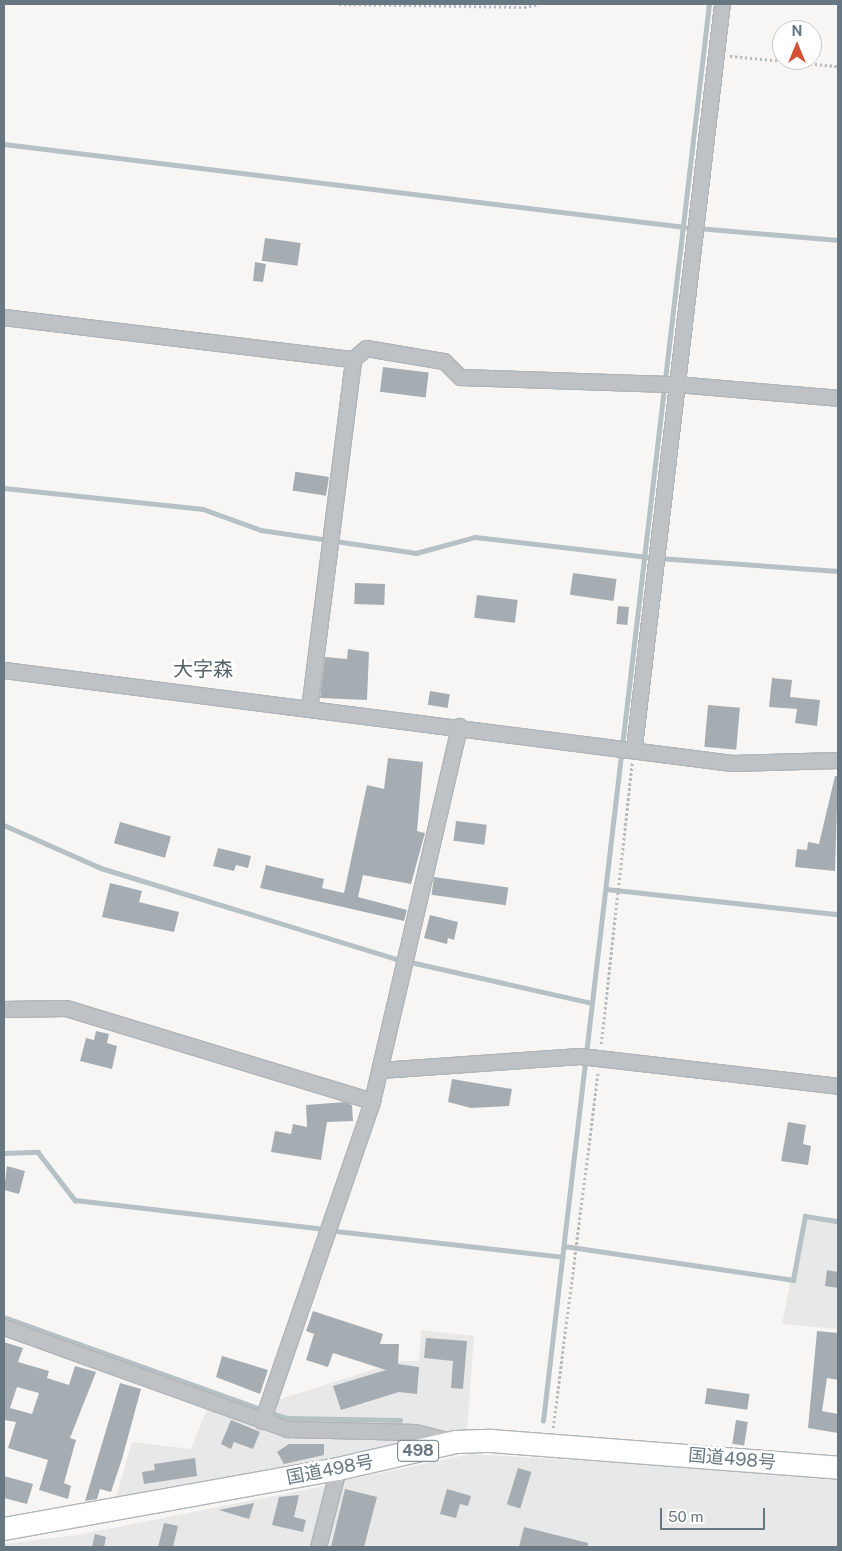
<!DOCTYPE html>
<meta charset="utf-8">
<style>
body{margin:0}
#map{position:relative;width:842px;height:1551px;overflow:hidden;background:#f7f6f4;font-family:"Public Sans","Noto Sans JP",sans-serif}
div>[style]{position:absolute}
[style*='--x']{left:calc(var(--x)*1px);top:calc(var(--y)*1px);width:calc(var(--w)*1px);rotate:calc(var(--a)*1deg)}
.built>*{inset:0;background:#e7e8e7}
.stream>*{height:4.5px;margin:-2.25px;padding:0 2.25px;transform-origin:2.25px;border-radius:2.25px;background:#b5c1c5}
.building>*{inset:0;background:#a6adb2;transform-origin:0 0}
.path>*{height:2.5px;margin-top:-1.25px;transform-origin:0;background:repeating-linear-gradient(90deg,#b8bbbd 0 2.5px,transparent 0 5px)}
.roads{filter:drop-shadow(1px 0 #b1b5b8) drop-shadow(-1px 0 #b1b5b8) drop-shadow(0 1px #b1b5b8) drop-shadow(0 -1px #b1b5b8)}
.minor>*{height:15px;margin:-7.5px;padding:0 7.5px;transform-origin:7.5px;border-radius:7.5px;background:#bec2c5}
.highway>*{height:22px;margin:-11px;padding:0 11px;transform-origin:11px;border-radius:11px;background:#fff}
span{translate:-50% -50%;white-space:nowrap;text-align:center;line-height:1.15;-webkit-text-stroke:5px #fff;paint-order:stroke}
.shield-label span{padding:1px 4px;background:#fff;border:1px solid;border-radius:4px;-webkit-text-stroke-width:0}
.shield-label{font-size:16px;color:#687882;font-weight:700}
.street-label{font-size:18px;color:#687882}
.quarter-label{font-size:20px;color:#556168}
.frame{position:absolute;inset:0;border:5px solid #687882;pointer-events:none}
.north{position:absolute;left:772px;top:20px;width:50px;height:50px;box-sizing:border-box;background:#fff;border:1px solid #c3c9cd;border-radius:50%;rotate:0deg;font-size:14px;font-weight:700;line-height:20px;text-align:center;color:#687882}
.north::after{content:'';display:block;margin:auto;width:18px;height:22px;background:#d45037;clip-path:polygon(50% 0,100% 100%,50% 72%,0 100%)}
.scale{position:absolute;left:660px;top:1508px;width:105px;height:22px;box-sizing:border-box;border:2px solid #687882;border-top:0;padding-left:6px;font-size:15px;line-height:18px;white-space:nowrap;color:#687882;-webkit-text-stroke:4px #fff;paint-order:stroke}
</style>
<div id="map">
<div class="built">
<i style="clip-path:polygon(803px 1219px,838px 1224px,838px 1329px,782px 1324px)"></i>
<i style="clip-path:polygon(421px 1330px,474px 1336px,467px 1430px,115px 1501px,132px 1442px,191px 1449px,208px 1406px,266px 1424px,274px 1401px,400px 1361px,419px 1361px)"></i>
<i style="clip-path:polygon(471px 1454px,838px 1476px,838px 1547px,325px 1547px,342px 1481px)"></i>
<i style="clip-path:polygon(330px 1485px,314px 1547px,4px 1547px,4px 1544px,77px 1535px)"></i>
</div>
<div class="stream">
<i style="--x:4;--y:144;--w:686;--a:6.95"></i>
<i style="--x:698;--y:228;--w:141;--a:4.9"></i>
<i style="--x:4;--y:488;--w:200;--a:6"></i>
<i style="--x:203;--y:509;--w:62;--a:19.9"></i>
<i style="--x:261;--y:530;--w:157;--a:8.4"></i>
<i style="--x:416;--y:553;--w:61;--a:-15.2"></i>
<i style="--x:475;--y:537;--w:174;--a:6.6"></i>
<i style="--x:658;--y:558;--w:180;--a:4.1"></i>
<i style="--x:4;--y:825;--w:106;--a:23.9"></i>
<i style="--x:101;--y:868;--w:310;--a:17.1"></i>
<i style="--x:397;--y:959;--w:200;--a:12.7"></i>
<i style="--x:606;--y:889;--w:233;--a:6.2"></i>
<i style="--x:4;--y:1153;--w:34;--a:-2"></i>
<i style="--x:38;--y:1152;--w:61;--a:52.4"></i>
<i style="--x:75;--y:1200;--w:245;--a:6.6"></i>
<i style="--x:336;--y:1231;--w:228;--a:6.5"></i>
<i style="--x:564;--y:1246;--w:232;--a:8.4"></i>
<i style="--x:793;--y:1280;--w:65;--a:-79.4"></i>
<i style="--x:805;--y:1216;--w:33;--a:9"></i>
<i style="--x:4;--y:1317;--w:268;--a:19.7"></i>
<i style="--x:274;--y:1414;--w:14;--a:17"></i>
<i style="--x:287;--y:1418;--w:113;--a:1"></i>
<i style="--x:543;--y:1421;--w:1427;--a:-83.32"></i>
</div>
<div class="building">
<i style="left:265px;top:238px;width:36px;height:23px;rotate:8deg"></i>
<i style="clip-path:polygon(255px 262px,266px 264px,263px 282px,253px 281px)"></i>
<i style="left:383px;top:367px;width:46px;height:25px;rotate:7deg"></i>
<i style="left:329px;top:477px;width:19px;height:34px;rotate:99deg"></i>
<i style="left:573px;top:573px;width:44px;height:22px;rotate:8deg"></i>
<i style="left:355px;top:583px;width:30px;height:21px;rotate:2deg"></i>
<i style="left:477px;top:595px;width:41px;height:23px;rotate:7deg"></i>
<i style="left:618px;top:606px;width:11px;height:18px;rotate:5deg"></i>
<i style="clip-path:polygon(348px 649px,369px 652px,367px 700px,320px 698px,325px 657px,347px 659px)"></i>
<i style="clip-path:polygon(772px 678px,792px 680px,790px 697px,820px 700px,817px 726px,795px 723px,797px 709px,769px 707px)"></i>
<i style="left:430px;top:691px;width:20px;height:14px;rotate:9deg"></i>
<i style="left:708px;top:705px;width:32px;height:42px;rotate:5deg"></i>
<i style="clip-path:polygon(388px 758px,423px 762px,417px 831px,425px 833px,411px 884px,363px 875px,358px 897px,407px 910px,404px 921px,260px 888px,266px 865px,324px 879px,322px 888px,344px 893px,367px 785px,384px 789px)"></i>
<i style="clip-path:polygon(835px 776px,838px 776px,835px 871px,795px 867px,797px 849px,807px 850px,808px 842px,819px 844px)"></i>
<i style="left:456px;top:821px;width:31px;height:20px;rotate:7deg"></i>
<i style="left:120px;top:822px;width:53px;height:22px;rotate:16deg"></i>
<i style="clip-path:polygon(218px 848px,251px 856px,248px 868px,236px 865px,234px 871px,213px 866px)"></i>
<i style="left:434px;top:877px;width:75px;height:18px;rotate:8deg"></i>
<i style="clip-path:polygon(110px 883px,142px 891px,139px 902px,179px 912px,174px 932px,102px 917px)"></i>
<i style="clip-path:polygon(430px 915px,458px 922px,454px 940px,448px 938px,447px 944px,424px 938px)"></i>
<i style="clip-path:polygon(96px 1031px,109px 1034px,107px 1043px,117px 1046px,112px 1069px,80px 1061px,86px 1038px,94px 1040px)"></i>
<i style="clip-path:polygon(452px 1079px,512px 1089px,509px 1106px,471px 1108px,448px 1102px)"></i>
<i style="clip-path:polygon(345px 1102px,352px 1105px,353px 1121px,327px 1122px,321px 1160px,271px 1152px,275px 1131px,291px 1134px,293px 1124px,307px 1127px,306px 1105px)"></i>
<i style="clip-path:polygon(788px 1122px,806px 1125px,803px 1144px,811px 1146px,808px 1165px,781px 1161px)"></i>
<i style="clip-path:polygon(7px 1166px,25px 1171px,19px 1194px,4px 1190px)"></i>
<i style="clip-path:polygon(827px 1270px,838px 1272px,838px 1288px,825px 1286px)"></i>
<i style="clip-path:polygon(313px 1311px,383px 1334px,380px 1344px,399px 1344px,398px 1364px,419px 1367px,417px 1394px,399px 1392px,341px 1410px,333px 1386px,386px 1370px,333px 1353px,328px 1367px,306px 1360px,314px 1334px,306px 1331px)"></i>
<i style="clip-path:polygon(817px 1331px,838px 1333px,838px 1380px,827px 1378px,822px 1411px,838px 1414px,838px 1433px,808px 1428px)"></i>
<i style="clip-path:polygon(426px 1338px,467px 1341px,463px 1389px,451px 1388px,453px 1361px,424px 1358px)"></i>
<i style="clip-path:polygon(evenodd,4px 1342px,23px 1348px,18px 1362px,49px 1371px,47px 1378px,69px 1385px,75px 1366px,96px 1372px,70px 1438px,76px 1440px,64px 1483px,71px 1486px,68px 1499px,39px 1490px,48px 1460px,8px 1448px,16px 1422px,4px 1420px,4px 1342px,17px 1387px,39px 1393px,32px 1414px,10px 1408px,17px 1387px)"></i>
<i style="clip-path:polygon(222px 1356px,268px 1370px,260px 1394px,216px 1377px)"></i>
<i style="clip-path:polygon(120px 1383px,141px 1389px,122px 1459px,111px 1492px,100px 1489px,97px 1499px,85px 1501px)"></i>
<i style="left:707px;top:1388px;width:43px;height:16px;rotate:8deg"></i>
<i style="clip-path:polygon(231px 1420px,260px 1432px,253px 1449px,234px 1442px,231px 1449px,221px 1444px)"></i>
<i style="left:736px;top:1420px;width:12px;height:24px;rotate:9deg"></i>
<i style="clip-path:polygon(289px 1444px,324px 1444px,324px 1455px,284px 1464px,277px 1452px)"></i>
<i style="clip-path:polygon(195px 1458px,197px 1476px,144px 1484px,142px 1472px,155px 1470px,154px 1464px)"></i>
<i style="left:518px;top:1468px;width:14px;height:38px;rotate:17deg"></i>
<i style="clip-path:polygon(4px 1476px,33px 1484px,27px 1504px,4px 1498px)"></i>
<i style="clip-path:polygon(345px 1489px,377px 1497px,364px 1547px,331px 1547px)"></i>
<i style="clip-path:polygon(447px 1489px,471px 1496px,468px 1506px,460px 1504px,456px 1518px,440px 1514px)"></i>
<i style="clip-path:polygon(299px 1495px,294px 1517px,306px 1520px,303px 1532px,272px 1525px,279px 1497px)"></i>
<i style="clip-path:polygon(254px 1503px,249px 1519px,219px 1510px)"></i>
<i style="clip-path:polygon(164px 1523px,178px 1526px,173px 1547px,158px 1547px)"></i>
<i style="clip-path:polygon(524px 1527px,588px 1543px,588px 1547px,519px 1547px)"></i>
<i style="clip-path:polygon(95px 1534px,106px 1537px,104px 1547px,92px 1547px)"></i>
</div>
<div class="path">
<i style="--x:339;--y:4;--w:185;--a:0.9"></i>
<i style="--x:524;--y:7;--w:15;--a:-11"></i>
<i style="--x:730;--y:56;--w:108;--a:5.3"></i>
<i style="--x:601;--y:1044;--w:283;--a:-83.7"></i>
<i style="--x:553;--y:1428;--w:359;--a:-82.8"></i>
</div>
<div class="roads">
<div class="minor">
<i style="--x:4;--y:317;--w:352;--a:6.9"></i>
<i style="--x:4;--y:670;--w:734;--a:7.28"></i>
<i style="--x:732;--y:763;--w:106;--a:-1.6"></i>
<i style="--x:309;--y:709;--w:353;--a:-82.8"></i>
<i style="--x:353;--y:359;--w:17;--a:-40"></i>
<i style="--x:366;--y:348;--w:79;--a:9.5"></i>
<i style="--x:444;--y:361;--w:23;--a:45"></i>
<i style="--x:460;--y:377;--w:216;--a:1.9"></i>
<i style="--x:676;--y:384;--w:163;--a:4.9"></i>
<i style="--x:634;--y:747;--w:748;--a:-83.25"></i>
<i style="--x:4;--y:1009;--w:62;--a:-0.9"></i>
<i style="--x:66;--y:1008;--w:320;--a:16.9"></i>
<i style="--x:380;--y:1070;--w:200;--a:-4"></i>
<i style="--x:580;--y:1056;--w:260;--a:6.6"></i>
<i style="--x:4;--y:1327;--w:301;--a:19.8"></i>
<i style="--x:287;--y:1429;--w:128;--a:1.3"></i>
<i style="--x:415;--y:1432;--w:41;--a:14"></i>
<i style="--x:262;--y:1421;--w:338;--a:-71"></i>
<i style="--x:372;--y:1101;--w:385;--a:-76.9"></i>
<i style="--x:318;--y:1547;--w:81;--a:-75.6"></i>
</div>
<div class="highway">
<i style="--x:4;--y:1529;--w:339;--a:-10.2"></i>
<i style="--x:338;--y:1469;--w:121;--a:-12.9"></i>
<i style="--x:456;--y:1442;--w:35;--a:-2"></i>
<i style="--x:491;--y:1441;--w:348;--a:4.4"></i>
</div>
</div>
<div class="shield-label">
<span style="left:418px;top:1451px">498</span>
</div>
<div class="street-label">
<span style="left:732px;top:1459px;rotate:5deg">国道498号</span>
<span style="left:330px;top:1470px;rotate:-11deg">国道498号</span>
</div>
<div class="quarter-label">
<span style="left:203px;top:669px">大字森</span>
</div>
<div class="frame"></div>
<div class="north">N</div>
<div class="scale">50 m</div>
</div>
